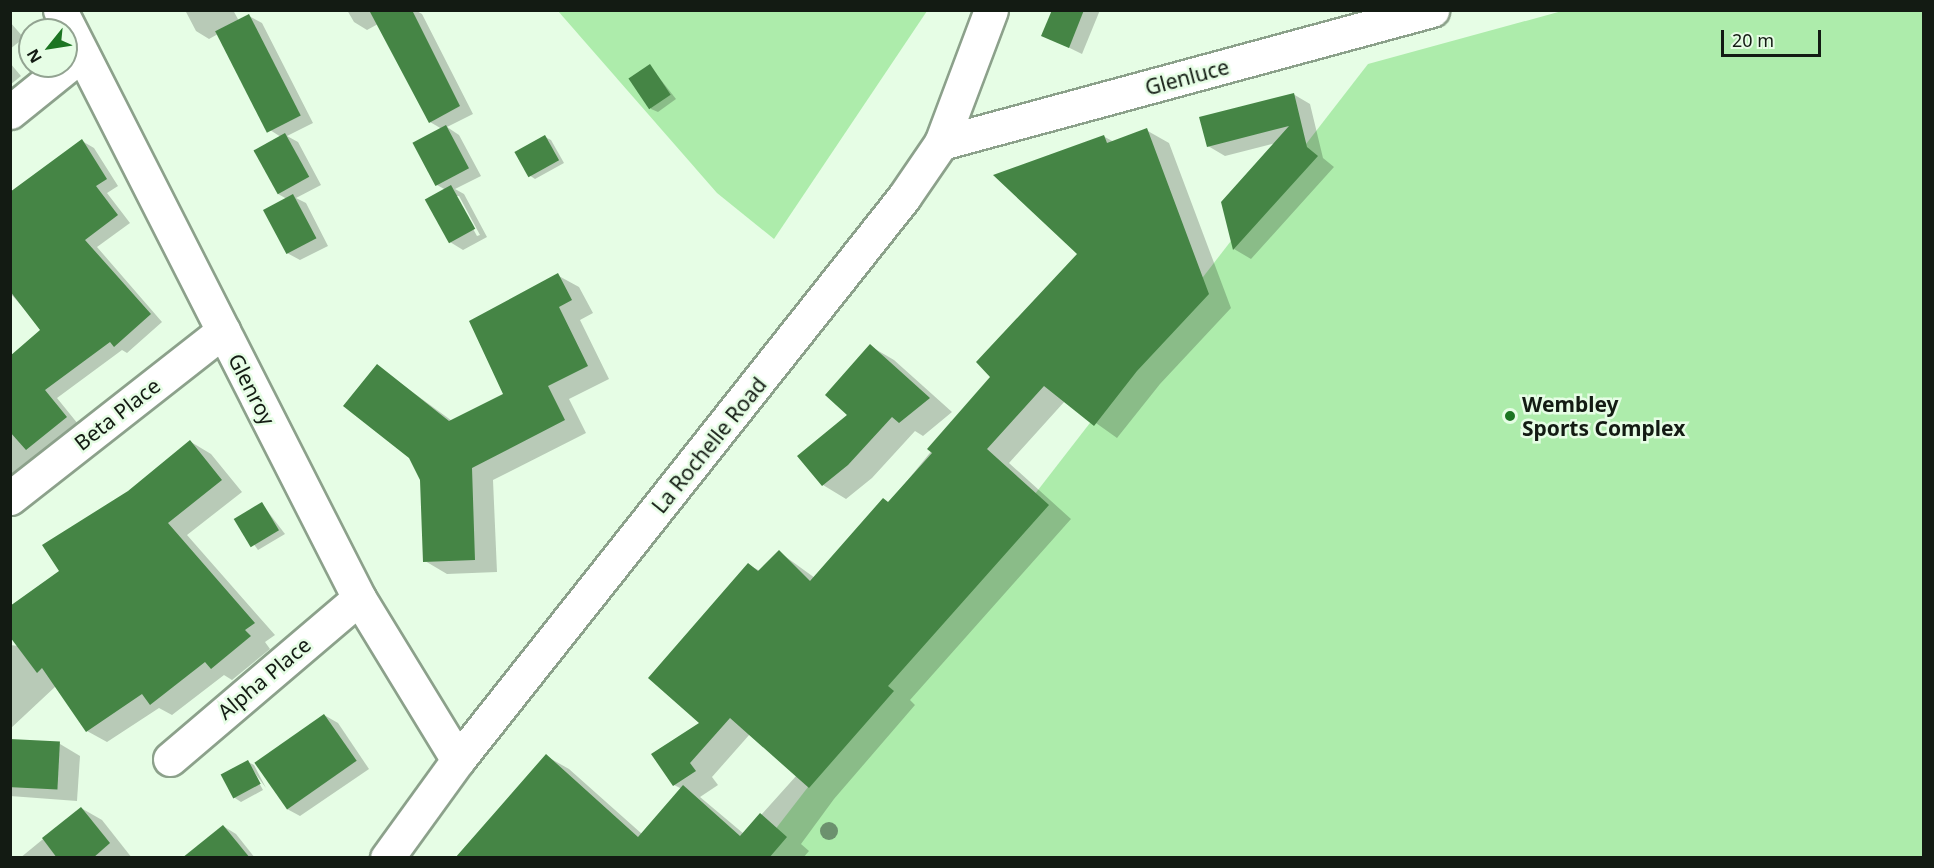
<!DOCTYPE html>
<style>
body{margin:0}
#map{position:relative;width:1934px;height:868px;overflow:hidden;background:#e6fde5;font-family:"Noto Sans",sans-serif}
div>[style]{position:absolute}
[style*='--x']{left:calc(var(--x)*1px);top:calc(var(--y)*1px);width:calc(var(--w)*1px);rotate:calc(var(--a)*1deg)}
.green>*{inset:0;background:#adecab}
.shadow>*{inset:0;background:#0003}
.building>*{inset:0;background:#458545;transform-origin:0 0}
.roads{filter:drop-shadow(2px 0 #8ca18b) drop-shadow(-2px 0 #8ca18b) drop-shadow(0 2px #8ca18b) drop-shadow(0 -2px #8ca18b)}
.minor>*{height:33px;margin:-16.5px;padding:0 16.5px;transform-origin:16.5px;border-radius:16.5px;background:#fff}
.trees>*{width:18px;height:18px;margin:-9px;border-radius:50%;background:#6c916e}
.dots>*{width:16px;height:16px;translate:-50% -50%;box-sizing:border-box;border:3px solid #e6fde5;border-radius:50%}
span{translate:-50% -50%;white-space:nowrap;text-align:center;line-height:1.15;-webkit-text-stroke:5px #e6fde5;paint-order:stroke}
.street-label{font-size:21px;color:#131b13}
.poi-label{font-size:21px;color:#131b13;font-weight:700}
.left{translate:0 -50%;text-align:left}
.frame{position:absolute;inset:0;border:12px solid #131b13;pointer-events:none}
.north{position:absolute;left:18px;top:18px;width:60px;height:60px;box-sizing:border-box;background:#e6fde5;border:2px solid #92a391;border-radius:50%;rotate:240deg;font-size:16px;font-weight:700;line-height:24px;text-align:center;color:#131b13}
.north::after{content:'';display:block;margin:auto;width:21px;height:27px;background:#1c7522;clip-path:polygon(50% 0,100% 100%,50% 72%,0 100%)}
.scale{position:absolute;left:1721px;top:30px;width:100px;height:27px;box-sizing:border-box;border:3px solid #131b13;border-top:0;padding-left:8px;font-size:18px;line-height:21px;white-space:nowrap;color:#131b13;-webkit-text-stroke:4px #e6fde5;paint-order:stroke}
</style>
<div id="map">
<div class="green">
<i style="clip-path:polygon(558px 11px,927px 11px,774px 239px,717px 193px)"></i>
<i style="clip-path:polygon(1562px 11px,1923px 11px,1923px 857px,753px 858px,1368px 64px)"></i>
</div>
<div class="shadow">
<i style="clip-path:polygon(185px 10px,233px 10px,239px 21px,249px 16px,262px 23px,313px 123px,287px 136px,298px 142px,321px 185px,296px 198px,306px 203px,328px 246px,300px 260px,287px 253px,287px 199px,278px 194px,281px 137px,270px 130px,218px 34px,209px 39px,196px 31px)"></i>
<i style="clip-path:polygon(evenodd,347px 10px,415px 10px,422px 14px,473px 114px,447px 127px,459px 135px,481px 176px,455px 189px,464px 194px,487px 237px,463px 250px,450px 242px,446px 190px,437px 185px,442px 129px,430px 122px,378px 24px,367px 30px,354px 22px,347px 10px,455px 196px,459px 196px,480px 235px,477px 236px,455px 196px)"></i>
<i style="clip-path:polygon(1054px 10px,1100px 10px,1082px 54px,1043px 35px)"></i>
<i style="clip-path:polygon(10px 22px,24px 38px,10px 49px)"></i>
<i style="clip-path:polygon(10px 63px,21px 76px,10px 85px)"></i>
<i style="clip-path:polygon(650px 66px,676px 99px,658px 112px,651px 109px)"></i>
<i style="clip-path:polygon(1293px 94px,1310px 104px,1323px 158px,1334px 167px,1251px 259px,1234px 249px,1222px 202px,1276px 143px,1225px 156px,1208px 146px)"></i>
<i style="clip-path:polygon(evenodd,1146px 130px,1169px 143px,1231px 308px,1160px 384px,1117px 438px,1065px 401px,1009px 463px,1071px 519px,910px 700px,915px 705px,834px 799px,801px 844px,809px 851px,803px 858px,457px 858px,546px 756px,569px 769px,642px 834px,682px 789px,674px 785px,654px 755px,702px 723px,749px 565px,760px 571px,779px 552px,815px 578px,889px 503px,992px 377px,1079px 253px,1103px 136px,1114px 142px,1146px 130px,750px 734px,797px 775px,744px 834px,700px 797px,718px 785px,712px 777px,750px 734px)"></i>
<i style="clip-path:polygon(545px 137px,551px 140px,564px 163px,535px 179px,529px 175px)"></i>
<i style="clip-path:polygon(82px 141px,94px 148px,118px 186px,107px 193px,130px 223px,97px 247px,162px 322px,127px 353px,122px 350px,57px 398px,78px 424px,10px 480px,10px 357px,43px 330px,10px 293px,10px 194px)"></i>
<i style="clip-path:polygon(557px 275px,579px 287px,593px 313px,580px 320px,609px 379px,569px 399px,586px 433px,493px 480px,497px 572px,447px 574px,425px 561px,421px 479px,377px 366px,452px 421px,505px 394px)"></i>
<i style="clip-path:polygon(870px 346px,894px 360px,952px 412px,923px 436px,915px 431px,872px 478px,846px 499px,823px 485px)"></i>
<i style="clip-path:polygon(191px 442px,211px 454px,242px 492px,187px 535px,275px 635px,265px 642px,270px 649px,232px 680px,224px 675px,172px 715px,159px 708px,107px 742px,87px 731px,56px 686px,10px 729px,10px 645px,19px 646px,61px 571px,129px 492px)"></i>
<i style="clip-path:polygon(262px 504px,285px 534px,258px 550px,236px 520px)"></i>
<i style="clip-path:polygon(324px 715px,338px 723px,369px 769px,300px 816px,287px 809px)"></i>
<i style="clip-path:polygon(10px 740px,60px 744px,80px 756px,77px 801px,10px 796px)"></i>
<i style="clip-path:polygon(248px 762px,254px 765px,266px 788px,249px 765px,263px 790px,241px 802px,235px 798px,223px 776px)"></i>
<i style="clip-path:polygon(81px 808px,102px 820px,132px 858px,20px 858px)"></i>
<i style="clip-path:polygon(223px 826px,236px 834px,255px 858px,189px 858px)"></i>
</div>
<div class="building">
<i style="clip-path:polygon(369px 10px,412px 10px,460px 106px,429px 123px)"></i>
<i style="clip-path:polygon(1052px 10px,1084px 10px,1069px 48px,1041px 36px)"></i>
<i style="left:249px;top:14px;width:114px;height:38px;rotate:63deg"></i>
<i style="left:650px;top:64px;width:37px;height:26px;rotate:56deg"></i>
<i style="clip-path:polygon(1294px 93px,1307px 147px,1318px 156px,1233px 250px,1221px 202px,1289px 126px,1207px 147px,1199px 117px)"></i>
<i style="left:446px;top:125px;width:49px;height:38px;rotate:62deg"></i>
<i style="clip-path:polygon(1147px 128px,1209px 294px,1137px 371px,1094px 426px,1044px 386px,987px 449px,1049px 505px,888px 686px,894px 691px,809px 788px,730px 718px,690px 763px,696px 771px,673px 786px,651px 754px,699px 723px,648px 678px,748px 563px,758px 571px,779px 550px,810px 581px,883px 498px,888px 502px,932px 453px,927px 449px,990px 377px,976px 362px,1077px 254px,993px 175px,1104px 135px,1107px 143px)"></i>
<i style="left:285px;top:133px;width:50px;height:36px;rotate:61deg"></i>
<i style="left:545px;top:135px;width:29px;height:35px;rotate:61deg"></i>
<i style="clip-path:polygon(82px 139px,107px 179px,96px 186px,118px 215px,85px 240px,151px 314px,114px 347px,110px 342px,45px 390px,67px 417px,26px 450px,10px 432px,10px 356px,40px 330px,10px 291px,10px 192px)"></i>
<i style="left:451px;top:185px;width:50px;height:30px;rotate:61deg"></i>
<i style="left:293px;top:194px;width:50px;height:34px;rotate:62deg"></i>
<i style="clip-path:polygon(558px 273px,572px 300px,559px 307px,588px 366px,548px 386px,565px 420px,472px 468px,475px 560px,423px 562px,420px 480px,409px 458px,343px 406px,377px 364px,449px 421px,503px 394px,469px 321px)"></i>
<i style="clip-path:polygon(870px 344px,930px 398px,899px 423px,892px 417px,848px 465px,822px 486px,797px 456px,847px 415px,825px 395px)"></i>
<i style="clip-path:polygon(190px 440px,222px 480px,168px 523px,255px 623px,245px 630px,251px 636px,211px 669px,205px 662px,150px 705px,142px 694px,86px 732px,42px 668px,37px 673px,10px 637px,10px 606px,59px 571px,42px 545px,128px 491px)"></i>
<i style="left:262px;top:502px;width:33px;height:33px;rotate:59deg"></i>
<i style="left:324px;top:714px;width:57px;height:85px;rotate:55deg"></i>
<i style="left:10px;top:739px;width:50px;height:48px;rotate:3deg"></i>
<i style="clip-path:polygon(546px 754px,638px 837px,683px 785px,740px 836px,760px 813px,787px 837px,769px 858px,455px 858px)"></i>
<i style="left:248px;top:760px;width:27px;height:31px;rotate:62deg"></i>
<i style="clip-path:polygon(81px 807px,110px 843px,93px 858px,57px 858px,42px 838px)"></i>
<i style="clip-path:polygon(223px 825px,250px 858px,182px 858px)"></i>
</div>
<div class="roads">
<div class="minor">
<i style="--x:60;--y:10;--w:660;--a:63.05"></i>
<i style="--x:359;--y:598;--w:190;--a:58.6"></i>
<i style="--x:10;--y:112;--w:92;--a:-38.9"></i>
<i style="--x:941;--y:143;--w:509;--a:-15.16"></i>
<i style="--x:10;--y:498;--w:271;--a:-38.1"></i>
<i style="--x:170;--y:759;--w:248;--a:-40.4"></i>
<i style="--x:387;--y:858;--w:121;--a:-54.1"></i>
<i style="--x:458;--y:760;--w:718;--a:-51.61"></i>
<i style="--x:904;--y:197;--w:65;--a:-55.6"></i>
<i style="--x:941;--y:143;--w:142;--a:-69.4"></i>
</div>
</div>
<div class="trees">
<i style="left:829px;top:831px"></i>
</div>
<div class="dots">
<i style="left:1510px;top:416px;background:#1c7522"></i>
</div>
<div class="street-label">
<span style="left:1187px;top:77px;rotate:-15deg">Glenluce</span>
<span style="left:252px;top:389px;rotate:63deg">Glenroy</span>
<span style="left:117px;top:414px;rotate:-38deg">Beta Place</span>
<span style="left:709px;top:445px;rotate:-51deg">La Rochelle Road</span>
<span style="left:264px;top:678px;rotate:-40deg">Alpha Place</span>
</div>
<div class="poi-label">
<span class="left" style="left:1522px;top:416px">Wembley<br>Sports Complex</span>
</div>
<div class="frame"></div>
<div class="north">N</div>
<div class="scale">20 m</div>
</div>
